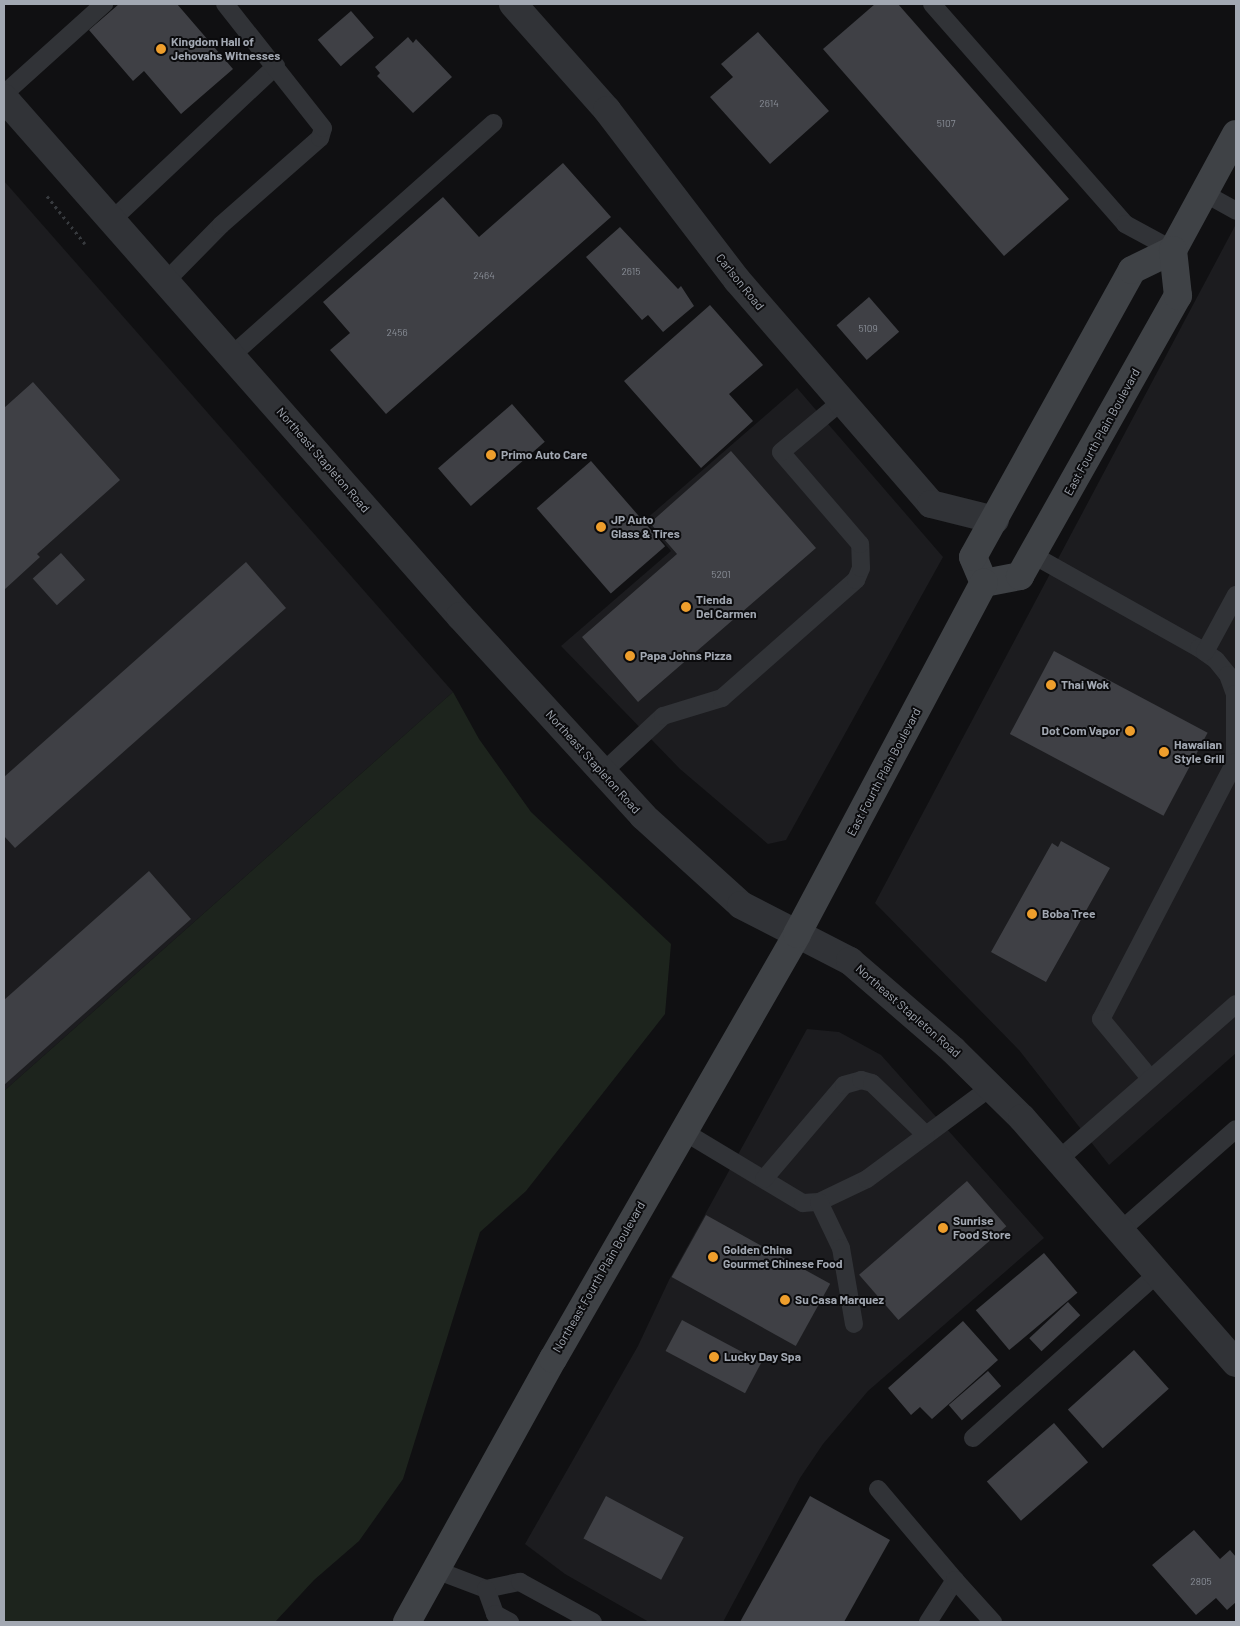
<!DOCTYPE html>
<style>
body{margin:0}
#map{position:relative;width:1240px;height:1626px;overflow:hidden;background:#101012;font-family:Barlow,sans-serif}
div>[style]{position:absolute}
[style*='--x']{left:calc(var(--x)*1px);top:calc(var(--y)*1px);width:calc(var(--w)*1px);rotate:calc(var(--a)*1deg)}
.built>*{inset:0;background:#1c1c1f}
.green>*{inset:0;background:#1d241d}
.building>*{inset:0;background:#3f4045;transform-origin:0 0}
.path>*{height:3px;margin-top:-1.5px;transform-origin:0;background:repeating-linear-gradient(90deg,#373a3e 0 2.5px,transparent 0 6.5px)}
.service>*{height:18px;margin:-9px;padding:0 9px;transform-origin:9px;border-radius:9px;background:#313337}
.minor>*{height:28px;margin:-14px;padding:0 14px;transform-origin:14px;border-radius:14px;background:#313337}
.tertiary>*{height:28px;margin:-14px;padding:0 14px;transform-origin:14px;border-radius:14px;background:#313337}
.secondary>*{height:28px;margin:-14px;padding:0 14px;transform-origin:14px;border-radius:14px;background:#3f4246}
.dots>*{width:14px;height:14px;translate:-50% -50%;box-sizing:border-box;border:2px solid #0b0b0d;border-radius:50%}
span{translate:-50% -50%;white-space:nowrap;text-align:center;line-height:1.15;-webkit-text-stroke:4px #0b0b0d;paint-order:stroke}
.number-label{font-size:10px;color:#898e97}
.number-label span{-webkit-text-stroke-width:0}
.poi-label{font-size:12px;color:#a2a8b2;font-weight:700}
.left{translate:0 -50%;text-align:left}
.right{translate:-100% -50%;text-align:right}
.street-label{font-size:12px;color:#a2a8b2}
.frame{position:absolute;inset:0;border:5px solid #a2a8b2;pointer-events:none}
</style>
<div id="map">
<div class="built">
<i style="clip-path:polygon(4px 181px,453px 692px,4px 1091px)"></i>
<i style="clip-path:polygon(1236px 224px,1236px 1053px,1109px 1165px,1019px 1050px,875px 903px)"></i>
<i style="clip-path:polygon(797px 388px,943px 557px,786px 840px,768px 844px,680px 769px,561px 646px,671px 551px,645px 520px)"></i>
<i style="clip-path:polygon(807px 1029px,839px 1032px,881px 1055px,1044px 1238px,868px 1391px,823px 1444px,800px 1478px,723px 1622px,649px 1622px,565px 1574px,525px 1544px,638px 1346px,669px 1280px)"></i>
</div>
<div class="green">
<i style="clip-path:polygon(453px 692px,479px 739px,531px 812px,671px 944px,665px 1014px,526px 1191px,480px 1232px,403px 1479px,359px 1541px,314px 1580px,275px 1622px,4px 1622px,4px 1091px)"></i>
</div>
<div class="building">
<i style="clip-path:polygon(119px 4px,177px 4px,233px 69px,181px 114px,144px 71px,133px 81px,89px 30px)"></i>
<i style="clip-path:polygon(875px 4px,898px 4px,1069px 199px,1004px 256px,823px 49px)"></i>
<i style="left:351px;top:11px;width:35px;height:44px;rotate:49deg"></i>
<i style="clip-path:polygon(758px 32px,829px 111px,770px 164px,710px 97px,733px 77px,721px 64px)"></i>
<i style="clip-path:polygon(408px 37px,413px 43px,416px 39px,452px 77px,413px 113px,377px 76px,380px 73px,375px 67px)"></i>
<i style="clip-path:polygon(563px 163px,611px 217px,386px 414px,330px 350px,350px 333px,323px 302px,443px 197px,479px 237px)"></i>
<i style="clip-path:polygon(620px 227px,678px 289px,681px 286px,694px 306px,663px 332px,648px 315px,642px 320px,586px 257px)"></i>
<i style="left:869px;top:297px;width:46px;height:43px;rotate:49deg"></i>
<i style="clip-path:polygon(710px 305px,763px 365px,729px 394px,753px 421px,701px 468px,624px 381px)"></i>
<i style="clip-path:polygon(33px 382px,120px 480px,37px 554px,40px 557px,4px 590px,4px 408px)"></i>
<i style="left:512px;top:404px;width:50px;height:98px;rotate:49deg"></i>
<i style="clip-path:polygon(731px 451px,816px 548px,638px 702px,582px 637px,677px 554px,650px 523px)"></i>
<i style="left:591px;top:461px;width:113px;height:72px;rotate:49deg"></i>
<i style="left:61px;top:553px;width:36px;height:38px;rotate:48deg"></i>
<i style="clip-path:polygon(246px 562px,286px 608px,15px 848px,4px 836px,4px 777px)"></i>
<i style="left:1054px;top:651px;width:174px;height:94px;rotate:28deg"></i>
<i style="clip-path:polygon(1061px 841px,1110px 868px,1046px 982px,991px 952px,1052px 843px,1058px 847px)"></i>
<i style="clip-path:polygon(149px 871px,191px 919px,4px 1085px,4px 1000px)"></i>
<i style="left:967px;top:1181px;width:60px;height:143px;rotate:49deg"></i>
<i style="left:706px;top:1215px;width:142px;height:71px;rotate:29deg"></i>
<i style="left:1044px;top:1253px;width:52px;height:89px;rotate:50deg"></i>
<i style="left:1068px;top:1302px;width:18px;height:53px;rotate:47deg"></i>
<i style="left:682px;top:1320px;width:90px;height:35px;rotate:28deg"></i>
<i style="clip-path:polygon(963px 1321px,998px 1360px,932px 1419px,920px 1407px,911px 1415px,888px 1388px)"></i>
<i style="left:1134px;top:1350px;width:52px;height:89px;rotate:48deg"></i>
<i style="left:988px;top:1371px;width:20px;height:52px;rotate:49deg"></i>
<i style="left:1054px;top:1423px;width:52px;height:89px;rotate:49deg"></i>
<i style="left:606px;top:1496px;width:88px;height:48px;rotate:28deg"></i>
<i style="clip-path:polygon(810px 1496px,890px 1540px,844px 1622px,740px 1622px)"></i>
<i style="clip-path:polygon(1194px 1530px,1220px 1559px,1230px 1550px,1236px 1557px,1236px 1602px,1227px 1610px,1216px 1598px,1196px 1615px,1152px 1565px)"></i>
</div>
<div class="path">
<i style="--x:47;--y:196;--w:61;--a:51.6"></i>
</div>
<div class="service">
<i style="--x:932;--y:4;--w:293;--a:48.7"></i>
<i style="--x:1125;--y:224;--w:55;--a:28.4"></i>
<i style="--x:4;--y:94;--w:135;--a:-42"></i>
<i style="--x:1204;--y:193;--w:37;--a:29"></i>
<i style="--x:112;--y:220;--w:225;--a:-43.2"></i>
<i style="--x:165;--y:282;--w:80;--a:-45.5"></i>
<i style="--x:221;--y:225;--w:132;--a:-41.3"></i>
<i style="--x:320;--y:138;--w:10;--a:-73"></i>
<i style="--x:323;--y:128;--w:158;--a:-128.3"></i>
<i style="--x:231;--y:356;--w:351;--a:-41.6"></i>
<i style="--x:1033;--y:555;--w:190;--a:29.3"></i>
<i style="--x:1199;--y:648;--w:21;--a:35"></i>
<i style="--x:1216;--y:660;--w:19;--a:51"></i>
<i style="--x:1228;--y:675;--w:20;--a:70"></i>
<i style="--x:1235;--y:694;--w:68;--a:90"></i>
<i style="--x:1235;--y:762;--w:290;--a:117.5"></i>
<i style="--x:1101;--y:1019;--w:77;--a:50.3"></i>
<i style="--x:1205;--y:652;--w:65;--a:-61.5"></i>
<i style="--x:603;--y:772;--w:82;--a:-43"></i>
<i style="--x:663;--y:716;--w:62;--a:-17"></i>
<i style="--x:722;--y:698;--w:179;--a:-41.4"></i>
<i style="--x:856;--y:580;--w:13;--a:-67"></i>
<i style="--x:861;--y:568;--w:24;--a:-92"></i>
<i style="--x:860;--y:544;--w:121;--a:-130.7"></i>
<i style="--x:781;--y:452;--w:80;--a:-39.9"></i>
<i style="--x:683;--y:1131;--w:140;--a:31"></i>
<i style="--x:803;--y:1203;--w:16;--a:-4"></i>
<i style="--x:819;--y:1202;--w:53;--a:-25.6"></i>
<i style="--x:867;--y:1179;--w:154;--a:-36.6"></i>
<i style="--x:1058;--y:1160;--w:237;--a:-41.2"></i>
<i style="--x:764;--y:1179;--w:123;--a:-49.6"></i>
<i style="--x:844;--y:1085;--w:18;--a:-16"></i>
<i style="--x:861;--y:1080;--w:11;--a:15"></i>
<i style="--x:872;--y:1083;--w:75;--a:43.9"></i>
<i style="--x:819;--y:1202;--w:51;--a:64.4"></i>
<i style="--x:841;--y:1248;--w:77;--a:80.3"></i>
<i style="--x:1120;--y:1231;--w:154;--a:-41.3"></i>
<i style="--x:973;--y:1438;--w:248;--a:-41.7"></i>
<i style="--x:878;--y:1489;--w:119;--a:49.8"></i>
<i style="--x:436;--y:1570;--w:53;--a:20.8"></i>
<i style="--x:486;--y:1589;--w:35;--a:-12"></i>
<i style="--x:520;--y:1582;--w:83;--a:28.7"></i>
<i style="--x:486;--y:1589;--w:27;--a:70"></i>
<i style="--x:495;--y:1614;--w:17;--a:28"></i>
<i style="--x:928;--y:1622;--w:50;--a:-57.3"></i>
<i style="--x:955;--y:1580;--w:57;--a:47.9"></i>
</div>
<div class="minor">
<i style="--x:513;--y:4;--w:142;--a:48.4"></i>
<i style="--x:607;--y:110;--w:214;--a:52.6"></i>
<i style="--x:737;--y:280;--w:296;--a:49.1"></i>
<i style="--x:931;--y:504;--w:66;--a:14"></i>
</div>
<div class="tertiary">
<i style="--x:4;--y:98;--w:690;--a:48.64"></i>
<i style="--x:460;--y:616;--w:271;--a:47.5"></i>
<i style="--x:643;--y:816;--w:132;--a:42.2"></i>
<i style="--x:741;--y:905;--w:123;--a:27.2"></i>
<i style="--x:850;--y:961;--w:136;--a:40.8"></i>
<i style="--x:953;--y:1050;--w:97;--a:44.6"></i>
<i style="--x:1022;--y:1118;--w:325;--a:48.9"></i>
</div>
<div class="secondary">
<i style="--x:984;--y:583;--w:28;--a:-113"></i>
<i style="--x:973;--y:557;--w:328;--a:-61"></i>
<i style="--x:1132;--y:270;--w:46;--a:-26"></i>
<i style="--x:1173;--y:250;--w:132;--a:-61.5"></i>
<i style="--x:984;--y:583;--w:37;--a:-11"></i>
<i style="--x:1020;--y:576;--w:322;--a:-60.6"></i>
<i style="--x:1178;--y:296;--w:46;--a:-96.2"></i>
<i style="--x:407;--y:1622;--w:301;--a:-61"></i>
<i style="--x:553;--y:1359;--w:490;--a:-60.1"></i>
<i style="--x:797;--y:934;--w:398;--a:-62"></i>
</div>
<div class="dots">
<i style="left:161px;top:49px;background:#ee9e2c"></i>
<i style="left:491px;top:455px;background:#ee9e2c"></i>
<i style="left:601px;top:527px;background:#ee9e2c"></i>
<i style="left:686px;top:607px;background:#ee9e2c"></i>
<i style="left:630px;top:656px;background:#ee9e2c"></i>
<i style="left:1051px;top:685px;background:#ee9e2c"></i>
<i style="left:1130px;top:731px;background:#ee9e2c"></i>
<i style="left:1164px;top:752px;background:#ee9e2c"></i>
<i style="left:1032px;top:914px;background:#ee9e2c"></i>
<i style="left:943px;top:1228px;background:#ee9e2c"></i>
<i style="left:713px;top:1257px;background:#ee9e2c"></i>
<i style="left:785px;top:1300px;background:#ee9e2c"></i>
<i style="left:714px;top:1357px;background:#ee9e2c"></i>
</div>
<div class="number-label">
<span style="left:769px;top:104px">2614</span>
<span style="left:946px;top:124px">5107</span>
<span style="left:631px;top:272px">2615</span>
<span style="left:484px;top:276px">2464</span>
<span style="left:868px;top:329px">5109</span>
<span style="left:397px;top:333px">2456</span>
<span style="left:721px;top:575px">5201</span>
<span style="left:1201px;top:1582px">2805</span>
</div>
<div class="poi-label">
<span class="left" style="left:171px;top:49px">Kingdom Hall of<br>Jehovahs Witnesses</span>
<span class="left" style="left:501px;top:455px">Primo Auto Care</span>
<span class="left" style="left:611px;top:527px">JP Auto<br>Glass &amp; Tires</span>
<span class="left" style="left:696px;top:607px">Tienda<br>Del Carmen</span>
<span class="left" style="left:640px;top:656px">Papa Johns Pizza</span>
<span class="left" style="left:1061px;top:685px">Thai Wok</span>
<span class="right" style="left:1120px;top:731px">Dot Com Vapor</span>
<span class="left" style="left:1174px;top:752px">Hawaiian<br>Style Grill</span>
<span class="left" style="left:1042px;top:914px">Boba Tree</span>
<span class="left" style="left:953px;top:1228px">Sunrise<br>Food Store</span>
<span class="left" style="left:723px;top:1257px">Golden China<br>Gourmet Chinese Food</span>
<span class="left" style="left:795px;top:1300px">Su Casa Marquez</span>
<span class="left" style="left:724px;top:1357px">Lucky Day Spa</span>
</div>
<div class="street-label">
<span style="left:740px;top:282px;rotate:51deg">Carlson Road</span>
<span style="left:1102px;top:432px;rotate:-61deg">East Fourth Plain Boulevard</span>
<span style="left:323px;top:460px;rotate:49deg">Northeast Stapleton Road</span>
<span style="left:593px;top:762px;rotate:48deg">Northeast Stapleton Road</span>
<span style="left:884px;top:772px;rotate:-62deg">East Fourth Plain Boulevard</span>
<span style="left:908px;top:1011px;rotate:41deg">Northeast Stapleton Road</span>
<span style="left:599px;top:1277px;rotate:-60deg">Northeast Fourth Plain Boulevard</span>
</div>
<div class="frame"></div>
</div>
